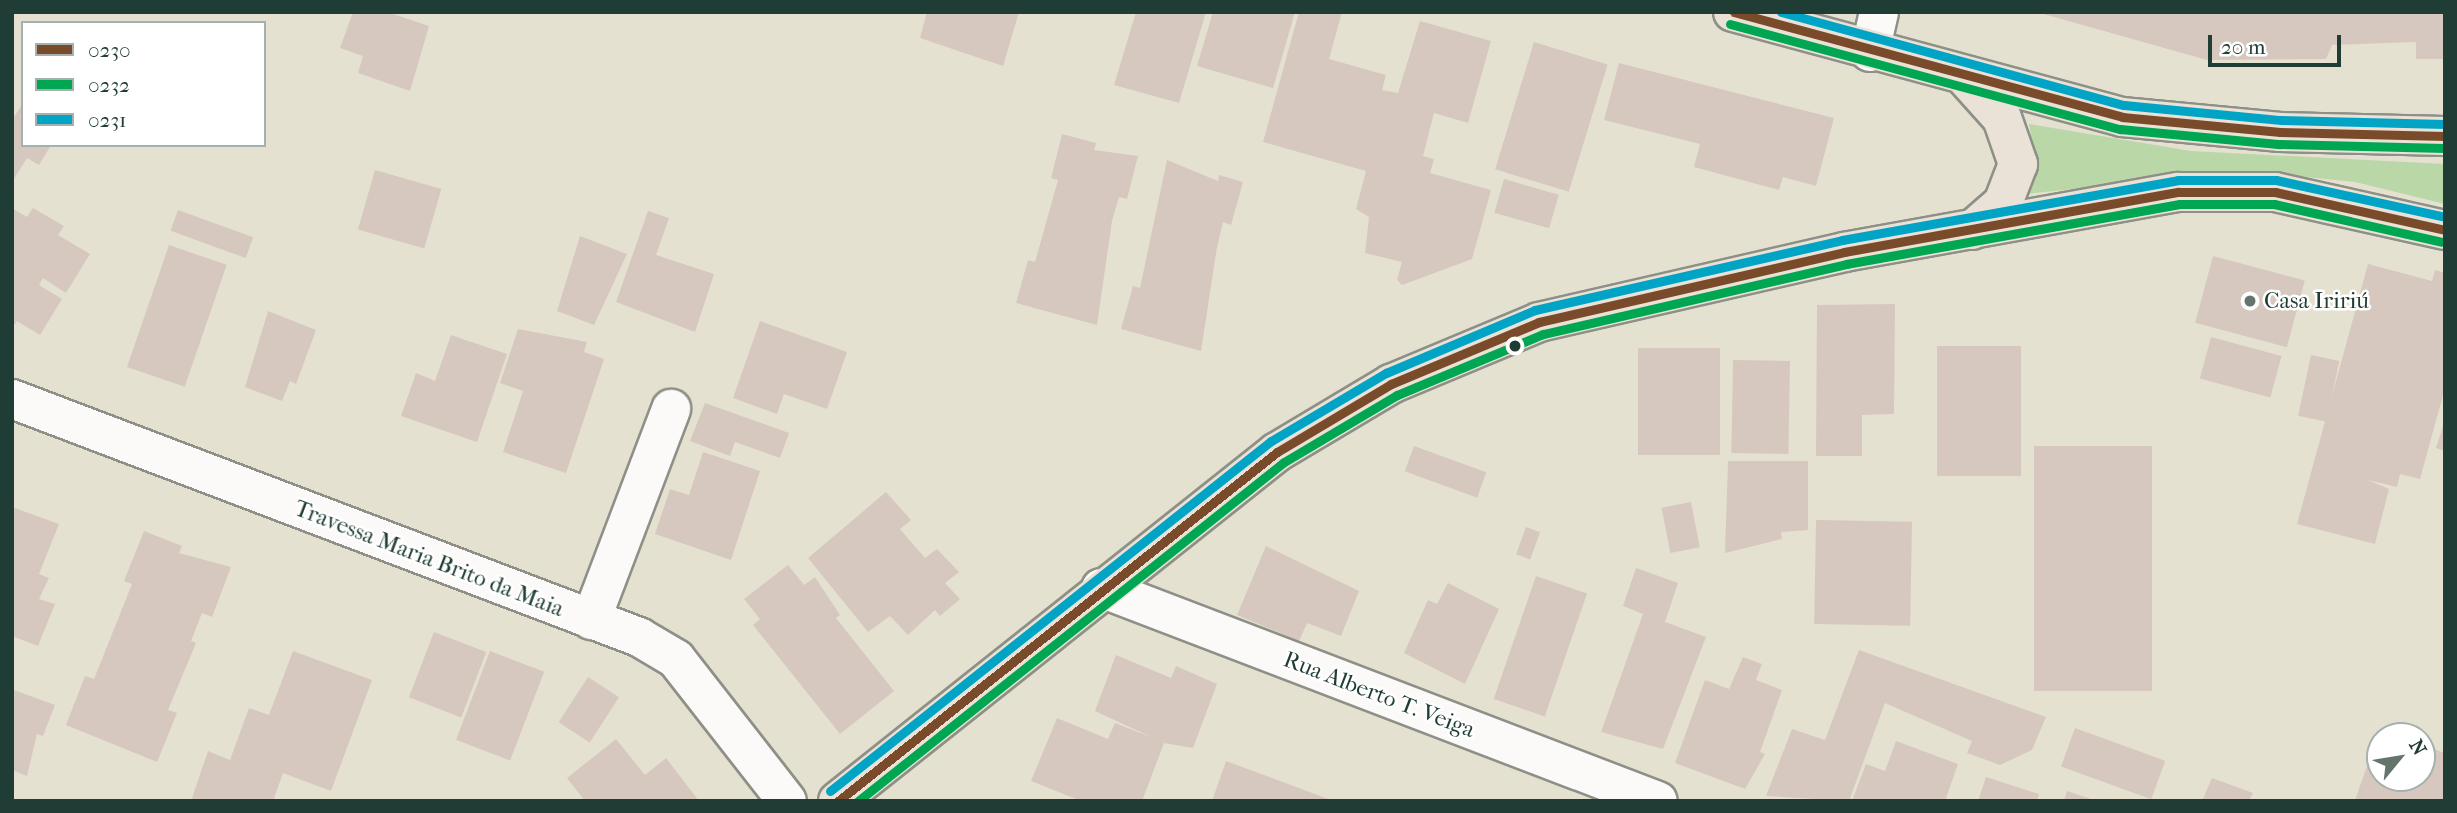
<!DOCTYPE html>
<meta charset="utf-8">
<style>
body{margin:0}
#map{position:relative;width:2457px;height:813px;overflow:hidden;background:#e5e1d1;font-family:"IM FELL French Canon",serif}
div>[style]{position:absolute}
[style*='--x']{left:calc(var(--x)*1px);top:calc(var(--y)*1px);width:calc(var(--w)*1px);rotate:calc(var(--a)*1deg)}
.green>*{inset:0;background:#bad8a7}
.building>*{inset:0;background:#d6c8be;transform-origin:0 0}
.roads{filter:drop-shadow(2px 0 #8e9087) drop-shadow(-2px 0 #8e9087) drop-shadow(0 2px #8e9087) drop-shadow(0 -2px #8e9087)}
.minor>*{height:38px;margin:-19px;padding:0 19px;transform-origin:19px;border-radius:19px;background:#fbfaf8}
.primary>*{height:38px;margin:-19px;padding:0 19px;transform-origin:19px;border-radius:19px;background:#eae2d6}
.bus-1>*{height:9px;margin:-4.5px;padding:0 4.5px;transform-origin:4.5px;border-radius:4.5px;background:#7a4b2a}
.bus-2>*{height:9px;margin:-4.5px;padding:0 4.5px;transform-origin:4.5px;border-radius:4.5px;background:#00a651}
.bus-3>*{height:9px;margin:-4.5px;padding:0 4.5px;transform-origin:4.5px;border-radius:4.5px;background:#02a4c6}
.dots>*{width:19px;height:19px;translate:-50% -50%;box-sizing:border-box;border:4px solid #fff;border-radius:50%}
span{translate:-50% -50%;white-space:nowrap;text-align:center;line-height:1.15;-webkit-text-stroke:5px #fff;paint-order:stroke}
.poi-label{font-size:23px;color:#1f3d34}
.left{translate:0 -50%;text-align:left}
.street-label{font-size:23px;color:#1f3d34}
.frame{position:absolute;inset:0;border:14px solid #1f3d34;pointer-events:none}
.legend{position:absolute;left:21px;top:21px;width:245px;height:126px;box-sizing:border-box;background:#fff;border:2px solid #a5b1ae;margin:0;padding:9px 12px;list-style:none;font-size:21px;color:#1f3d34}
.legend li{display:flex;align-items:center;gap:14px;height:35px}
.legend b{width:35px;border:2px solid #a5b1ae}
.north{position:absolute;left:2366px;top:722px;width:70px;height:70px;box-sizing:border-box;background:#fff;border:2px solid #a5b1ae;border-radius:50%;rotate:60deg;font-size:19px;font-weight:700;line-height:28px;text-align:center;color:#1f3d34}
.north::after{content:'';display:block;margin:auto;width:24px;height:32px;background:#64766b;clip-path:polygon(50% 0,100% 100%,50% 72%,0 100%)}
.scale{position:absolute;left:2208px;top:35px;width:133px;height:32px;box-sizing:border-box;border:4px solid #1f3d34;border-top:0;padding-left:9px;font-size:21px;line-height:24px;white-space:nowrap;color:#1f3d34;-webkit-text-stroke:5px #fff;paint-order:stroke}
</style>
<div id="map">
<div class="green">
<i style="clip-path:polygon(2029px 124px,2191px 151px,2445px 164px,2445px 204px,2355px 182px,2248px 171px,2016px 195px,2035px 161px)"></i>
</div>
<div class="building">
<i style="clip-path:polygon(353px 12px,387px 12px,429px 26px,410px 91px,358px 73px,363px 56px,340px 48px)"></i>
<i style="clip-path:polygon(927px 12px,1019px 12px,1003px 66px,920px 38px)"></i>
<i style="clip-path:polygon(1136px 12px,1206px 12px,1179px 103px,1114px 85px)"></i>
<i style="clip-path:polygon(1213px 12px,1295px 12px,1273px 88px,1197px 66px)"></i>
<i style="clip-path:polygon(1299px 12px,1342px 12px,1329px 59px,1386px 75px,1382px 90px,1398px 93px,1420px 21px,1491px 41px,1468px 123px,1434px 113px,1423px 156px,1434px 159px,1430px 173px,1491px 190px,1472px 259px,1402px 285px,1397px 280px,1402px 262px,1365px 253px,1369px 217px,1356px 209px,1366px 171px,1263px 142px)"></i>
<i style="clip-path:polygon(2445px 12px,2445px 59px,2416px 59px,2416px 42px,2332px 45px,2326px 59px,2207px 60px,2040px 13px)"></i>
<i style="left:1534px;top:42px;width:77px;height:133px;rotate:17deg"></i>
<i style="clip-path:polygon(1619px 63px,1834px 118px,1816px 186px,1783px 177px,1779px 190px,1694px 167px,1700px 144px,1604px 120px)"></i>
<i style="clip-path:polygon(23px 103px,23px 145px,51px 145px,39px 165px,27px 158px,12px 182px,12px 120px)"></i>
<i style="clip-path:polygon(1062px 134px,1096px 143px,1094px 150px,1138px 156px,1127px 199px,1119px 197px,1112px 221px,1097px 325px,1016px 303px,1028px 260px,1035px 262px,1058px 180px,1051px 178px)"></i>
<i style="clip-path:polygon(1167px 160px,1218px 181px,1219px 175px,1243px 182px,1231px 225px,1223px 222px,1217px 247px,1201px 351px,1121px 329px,1133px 286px,1140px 288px)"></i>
<i style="left:375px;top:170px;width:69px;height:62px;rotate:16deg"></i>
<i style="left:1504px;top:179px;width:57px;height:35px;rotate:16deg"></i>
<i style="clip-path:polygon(12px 208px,27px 217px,33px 208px,64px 226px,58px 235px,90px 254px,66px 293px,43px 278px,39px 285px,62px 299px,40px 335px,17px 321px,12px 328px)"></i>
<i style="left:178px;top:210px;width:80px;height:22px;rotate:20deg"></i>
<i style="clip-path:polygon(648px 211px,669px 218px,656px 255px,714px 274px,695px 332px,616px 302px)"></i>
<i style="clip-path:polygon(580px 236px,627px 254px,594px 325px,557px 311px)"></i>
<i style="left:169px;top:245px;width:61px;height:129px;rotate:19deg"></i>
<i style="left:2213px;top:256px;width:95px;height:69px;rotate:15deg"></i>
<i style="clip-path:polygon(2368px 264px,2432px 281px,2435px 270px,2445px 273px,2445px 388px,2420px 479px,2400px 474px,2397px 487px,2368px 480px,2389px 489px,2375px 544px,2297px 524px)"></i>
<i style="clip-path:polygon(1895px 304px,1894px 414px,1862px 415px,1862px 456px,1816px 456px,1817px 305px)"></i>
<i style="clip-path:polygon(268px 311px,316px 330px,296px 384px,290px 381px,282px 401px,245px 387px)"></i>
<i style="clip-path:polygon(760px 321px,847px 352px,827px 409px,784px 394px,777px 414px,733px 398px)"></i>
<i style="clip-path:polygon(518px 329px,587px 342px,584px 352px,604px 359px,566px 473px,503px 452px,523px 391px,500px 383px)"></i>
<i style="clip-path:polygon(451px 335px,507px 354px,477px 442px,401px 416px,416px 373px,435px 381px)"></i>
<i style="left:2211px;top:337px;width:73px;height:43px;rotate:15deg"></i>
<i style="left:1937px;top:346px;width:84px;height:130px"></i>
<i style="left:1638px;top:348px;width:82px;height:107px"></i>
<i style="left:2311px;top:355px;width:29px;height:62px;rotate:12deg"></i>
<i style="left:1733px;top:360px;width:57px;height:93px;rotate:1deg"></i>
<i style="clip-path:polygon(705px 403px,789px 433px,780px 458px,735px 442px,730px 456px,690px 441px)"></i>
<i style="clip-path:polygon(2444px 423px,2445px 423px,2445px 451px,2436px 448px)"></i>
<i style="left:1414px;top:446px;width:77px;height:27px;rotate:20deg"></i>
<i style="left:2034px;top:446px;width:118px;height:245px"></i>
<i style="clip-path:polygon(703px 452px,760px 471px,731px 560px,655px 534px,670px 489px,689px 495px)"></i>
<i style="clip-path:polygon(1728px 461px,1808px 461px,1808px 530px,1781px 532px,1782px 539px,1725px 553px)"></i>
<i style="clip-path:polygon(886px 492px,911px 520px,900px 529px,925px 558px,937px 549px,959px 572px,945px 583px,960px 599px,940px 616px,935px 610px,908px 635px,890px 616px,868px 632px,808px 558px)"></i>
<i style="left:1691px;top:502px;width:46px;height:30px;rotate:79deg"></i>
<i style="clip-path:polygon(12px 507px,59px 524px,39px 574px,49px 578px,39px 599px,55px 604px,38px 646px,12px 636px)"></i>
<i style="left:1816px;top:520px;width:96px;height:104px;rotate:1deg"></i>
<i style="left:1526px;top:527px;width:15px;height:29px;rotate:20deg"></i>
<i style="clip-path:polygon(144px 531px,182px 546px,179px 553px,231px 567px,212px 617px,202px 613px,191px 641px,196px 643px,168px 710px,177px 713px,157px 762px,66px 725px,85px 676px,94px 679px,132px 584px,124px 581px)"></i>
<i style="clip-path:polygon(1266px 546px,1359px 591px,1341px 636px,1307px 623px,1299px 641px,1237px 615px)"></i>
<i style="clip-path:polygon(788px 565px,804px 585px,815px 577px,840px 615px,836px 618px,894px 691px,840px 734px,753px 625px,760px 619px,744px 599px)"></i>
<i style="clip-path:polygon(1636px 568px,1678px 583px,1665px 622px,1706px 637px,1663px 749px,1601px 732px,1643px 614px,1623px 606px)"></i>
<i style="left:1536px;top:576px;width:54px;height:130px;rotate:19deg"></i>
<i style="clip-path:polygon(1448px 583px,1499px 609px,1465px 684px,1404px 653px,1428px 600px,1437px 604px)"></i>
<i style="left:434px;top:632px;width:56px;height:70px;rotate:21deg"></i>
<i style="clip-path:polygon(1859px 650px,2046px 717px,2032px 750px,2000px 765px,1967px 753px,1972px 741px,1885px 703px,1849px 801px,1766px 796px,1792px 729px,1825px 740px)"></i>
<i style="clip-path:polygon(293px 651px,372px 680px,331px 791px,283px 773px,273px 801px,191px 801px,208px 751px,230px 760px,249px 708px,269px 715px)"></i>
<i style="left:490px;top:651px;width:58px;height:95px;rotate:21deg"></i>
<i style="clip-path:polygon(1116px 655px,1171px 678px,1176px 666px,1217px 684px,1193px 748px,1164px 743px,1142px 801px,1081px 801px,1031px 781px,1057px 718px,1108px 739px,1115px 723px,1151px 737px,1095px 711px)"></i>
<i style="clip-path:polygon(1743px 657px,1762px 664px,1756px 680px,1782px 690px,1760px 752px,1765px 754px,1745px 789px,1675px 763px,1705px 680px,1729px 689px)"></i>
<i style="left:588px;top:677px;width:37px;height:54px;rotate:33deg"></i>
<i style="clip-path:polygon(14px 690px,55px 705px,43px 736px,37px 734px,27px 776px,12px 770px)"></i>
<i style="left:2075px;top:728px;width:96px;height:41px;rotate:20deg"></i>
<i style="clip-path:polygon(2380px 730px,2395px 736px,2380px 736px,2380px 778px,2422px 778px,2422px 745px,2445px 753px,2445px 801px,2355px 800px)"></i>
<i style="clip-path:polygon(616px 739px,645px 775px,666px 758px,699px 801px,585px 801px,567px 778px)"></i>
<i style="clip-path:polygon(1896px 741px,1958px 764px,1945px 801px,1852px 801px,1866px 764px,1885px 771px)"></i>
<i style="clip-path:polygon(1226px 761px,1331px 800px,1331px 801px,1212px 801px)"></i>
<i style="clip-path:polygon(1986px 777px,2039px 794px,2037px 801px,1978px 801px)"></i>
<i style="clip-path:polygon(2212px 778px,2253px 793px,2249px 801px,2202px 801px)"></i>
<i style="clip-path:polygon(2067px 791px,2094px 800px,2094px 801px,2064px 801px)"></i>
</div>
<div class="roads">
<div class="minor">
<i style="--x:1870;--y:52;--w:41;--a:-77.3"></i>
<i style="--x:12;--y:399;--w:671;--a:20.79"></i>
<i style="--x:639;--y:637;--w:43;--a:30.7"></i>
<i style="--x:676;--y:659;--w:180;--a:52"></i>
<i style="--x:1101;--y:588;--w:596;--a:20.93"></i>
<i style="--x:591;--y:620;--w:226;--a:-69.2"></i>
</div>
<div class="primary">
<i style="--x:1733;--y:12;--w:403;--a:15.1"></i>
<i style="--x:2122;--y:117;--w:159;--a:5.4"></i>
<i style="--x:2280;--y:132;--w:165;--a:1.4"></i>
<i style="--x:1967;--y:79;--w:52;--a:48.1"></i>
<i style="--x:2002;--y:118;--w:49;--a:70.8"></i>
<i style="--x:2018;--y:164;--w:42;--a:111"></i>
<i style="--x:2003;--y:203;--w:41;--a:138.9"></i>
<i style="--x:838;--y:801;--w:561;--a:-38.48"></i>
<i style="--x:1277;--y:452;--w:133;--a:-30.8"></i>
<i style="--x:1391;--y:384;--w:160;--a:-22.7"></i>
<i style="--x:1539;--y:322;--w:313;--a:-12.9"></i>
<i style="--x:1844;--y:252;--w:340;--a:-10.2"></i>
<i style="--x:2179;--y:192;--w:96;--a:0"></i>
<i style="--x:2275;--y:192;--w:174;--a:12.6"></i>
</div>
</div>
<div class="bus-1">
<i style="--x:1734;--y:12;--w:402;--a:15.1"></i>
<i style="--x:2122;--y:117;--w:159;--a:5.4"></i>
<i style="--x:2280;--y:132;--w:165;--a:1.4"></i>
<i style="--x:838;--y:801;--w:561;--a:-38.48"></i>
<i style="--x:1277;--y:452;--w:133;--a:-30.8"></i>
<i style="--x:1391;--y:384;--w:160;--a:-22.7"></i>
<i style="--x:1539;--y:322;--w:313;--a:-12.9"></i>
<i style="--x:1844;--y:252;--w:340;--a:-10.2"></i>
<i style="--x:2179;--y:192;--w:96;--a:0"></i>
<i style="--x:2275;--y:192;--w:174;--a:12.6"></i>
</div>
<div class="bus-2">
<i style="--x:1730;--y:24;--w:404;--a:15.1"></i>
<i style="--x:2120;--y:129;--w:161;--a:5.4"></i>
<i style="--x:2280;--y:144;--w:165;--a:1.4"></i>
<i style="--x:858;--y:801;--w:544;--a:-38.51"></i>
<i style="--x:1284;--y:462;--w:131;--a:-30.7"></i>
<i style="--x:1397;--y:395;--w:158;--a:-22.7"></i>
<i style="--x:1543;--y:334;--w:311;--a:-13"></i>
<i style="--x:1846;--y:264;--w:339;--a:-10.2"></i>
<i style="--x:2180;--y:204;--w:94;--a:0"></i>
<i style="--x:2274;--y:204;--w:172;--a:12.7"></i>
</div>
<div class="bus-3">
<i style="--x:1781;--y:12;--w:355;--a:15.2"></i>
<i style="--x:2124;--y:105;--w:158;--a:5.5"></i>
<i style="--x:2281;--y:120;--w:164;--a:1.4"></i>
<i style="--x:830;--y:791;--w:563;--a:-38.44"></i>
<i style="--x:1271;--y:441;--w:134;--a:-30.6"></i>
<i style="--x:1386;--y:373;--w:162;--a:-22.9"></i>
<i style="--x:1535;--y:310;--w:315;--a:-12.8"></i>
<i style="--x:1842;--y:240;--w:341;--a:-10.1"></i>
<i style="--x:2178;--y:180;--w:98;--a:0"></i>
<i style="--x:2276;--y:180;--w:173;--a:12.3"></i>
</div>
<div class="dots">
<i style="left:2250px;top:301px;background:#64766b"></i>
<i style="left:1515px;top:346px;background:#1f3d34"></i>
</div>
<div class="poi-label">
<span class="left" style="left:2264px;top:301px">Casa Iririú</span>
</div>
<div class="street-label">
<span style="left:429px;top:559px;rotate:21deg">Travessa Maria Brito da Maia</span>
<span style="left:1379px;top:695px;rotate:21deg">Rua Alberto T. Veiga</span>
</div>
<div class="frame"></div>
<ul class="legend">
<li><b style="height:9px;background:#7a4b2a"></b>0230</li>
<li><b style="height:9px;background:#00a651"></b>0232</li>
<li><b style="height:9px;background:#02a4c6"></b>0231</li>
</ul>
<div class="north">N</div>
<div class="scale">20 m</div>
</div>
